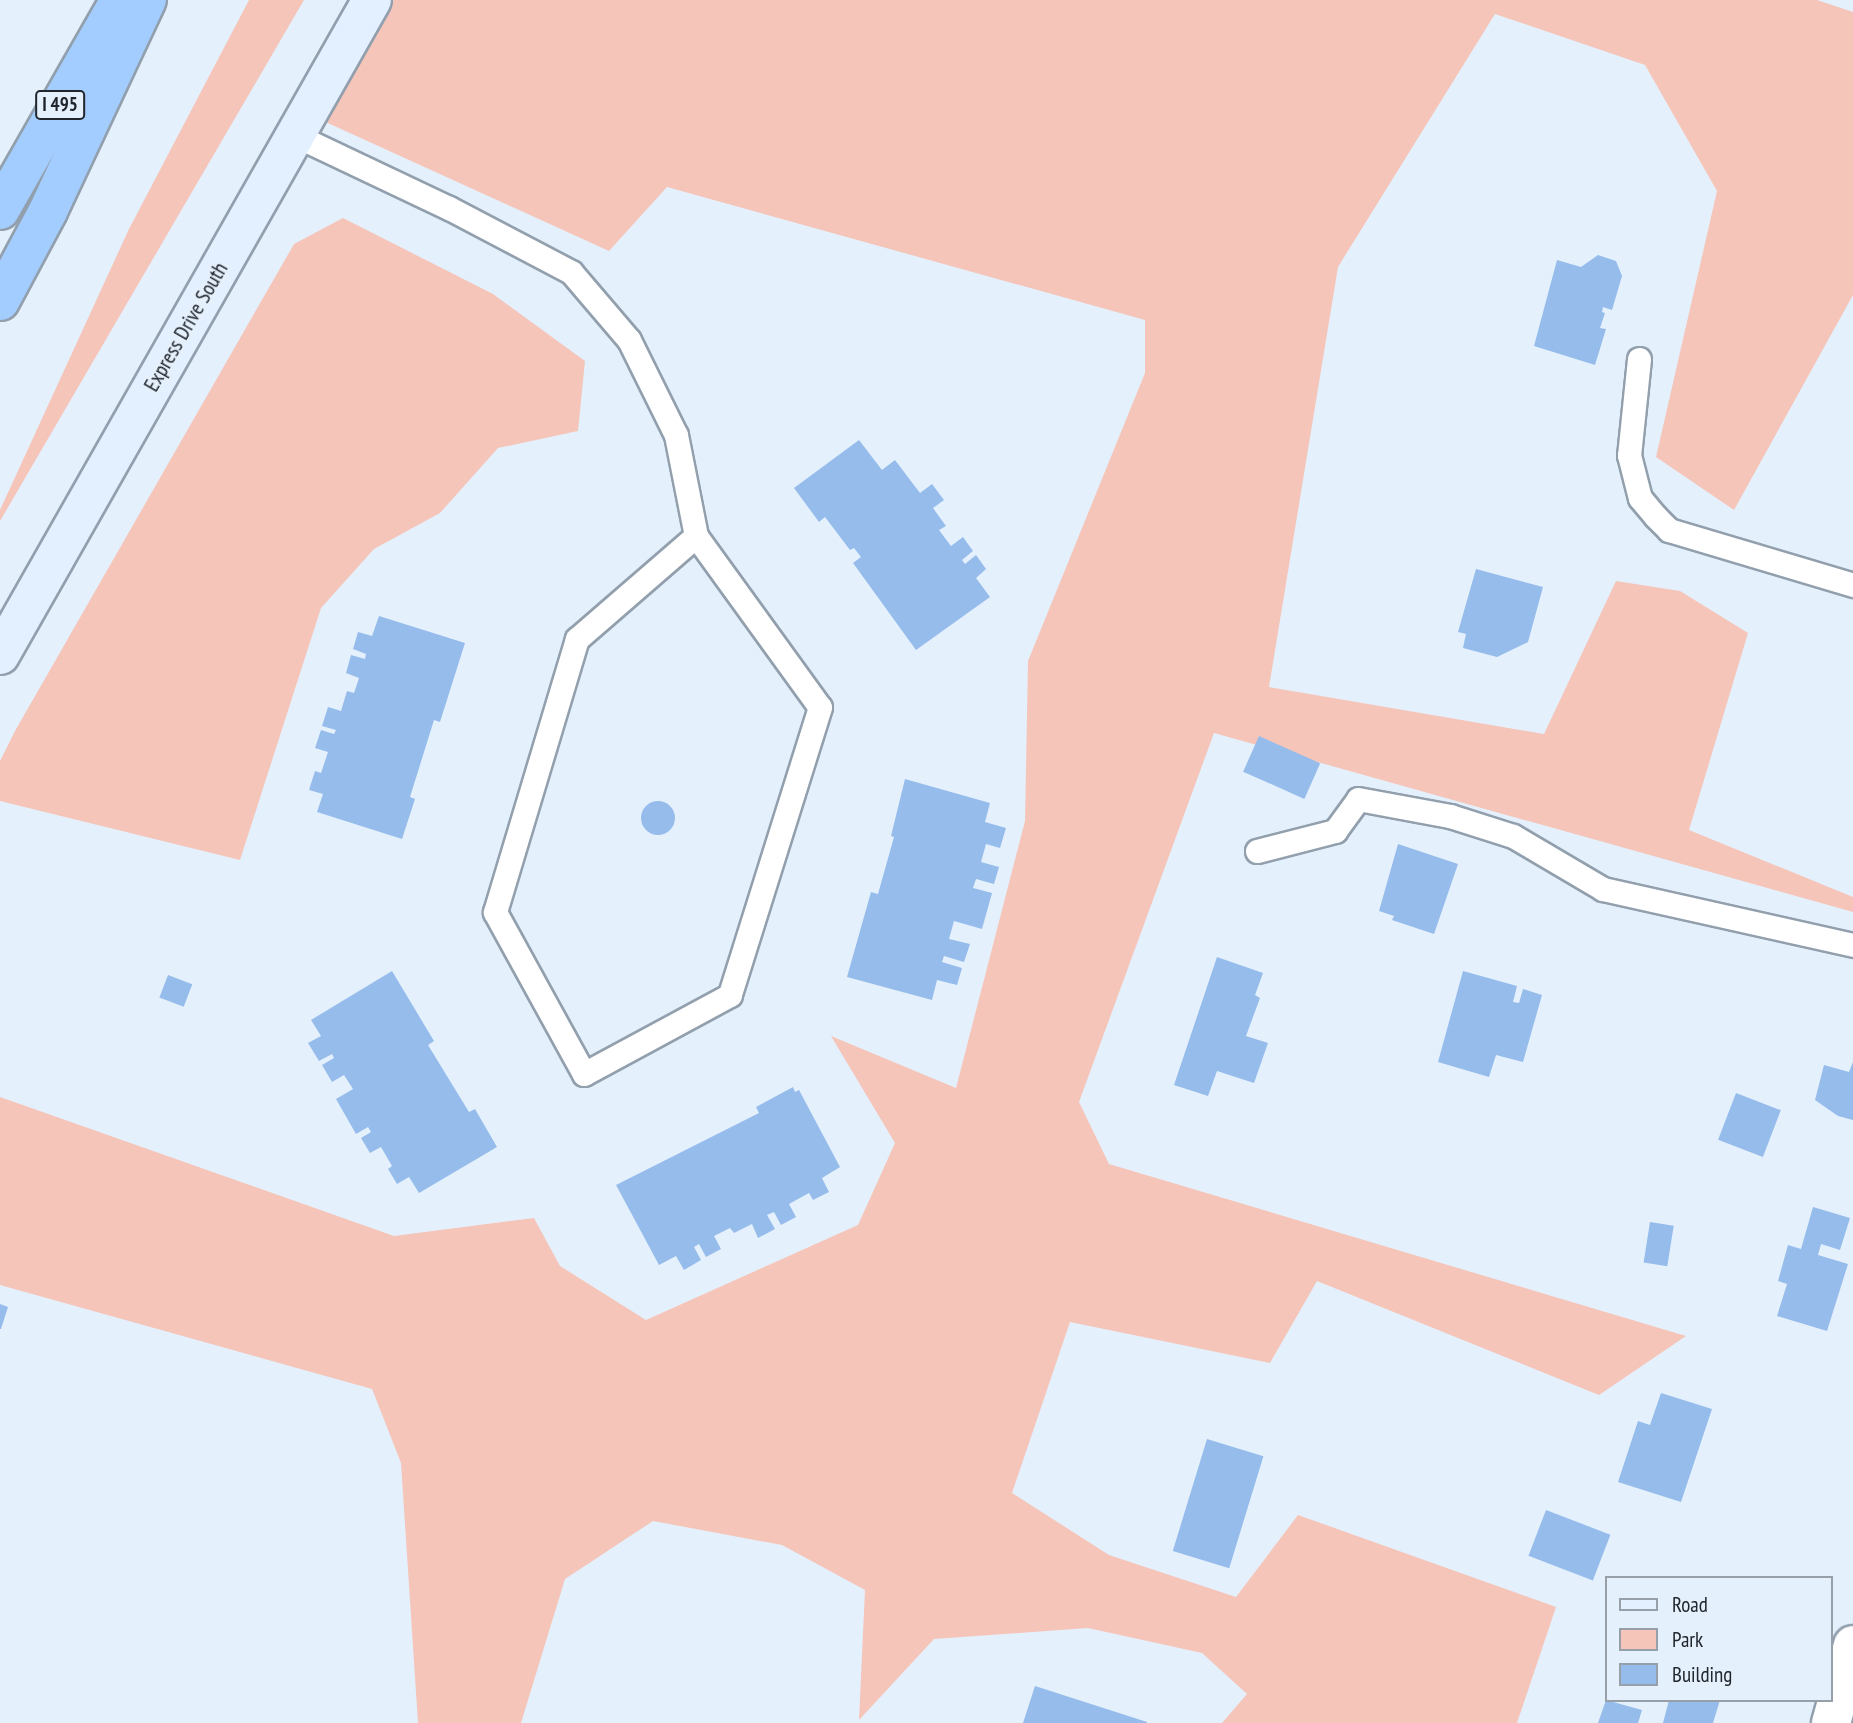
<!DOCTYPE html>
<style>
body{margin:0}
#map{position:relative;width:1853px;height:1723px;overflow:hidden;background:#e5f0fd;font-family:"PT Sans Narrow",sans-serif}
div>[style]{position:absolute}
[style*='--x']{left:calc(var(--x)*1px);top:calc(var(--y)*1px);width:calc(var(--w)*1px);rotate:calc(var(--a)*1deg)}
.green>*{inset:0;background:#f5c5b9}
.building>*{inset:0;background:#95bceb;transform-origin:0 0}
.round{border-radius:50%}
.roads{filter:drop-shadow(2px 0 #929fad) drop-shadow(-2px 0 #929fad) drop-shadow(0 2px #929fad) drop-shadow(0 -2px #929fad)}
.service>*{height:23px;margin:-11.5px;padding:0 11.5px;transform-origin:11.5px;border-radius:11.5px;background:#fff}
.minor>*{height:38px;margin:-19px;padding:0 19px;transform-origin:19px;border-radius:19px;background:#fff}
.secondary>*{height:38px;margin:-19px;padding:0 19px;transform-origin:19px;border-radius:19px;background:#e3f0ff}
.motorway>*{height:38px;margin:-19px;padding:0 19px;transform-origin:19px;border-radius:19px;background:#a3cdff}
span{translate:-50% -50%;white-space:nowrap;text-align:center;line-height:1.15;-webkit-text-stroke:6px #e5f0fd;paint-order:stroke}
.shield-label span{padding:2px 5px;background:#e5f0fd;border:2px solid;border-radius:5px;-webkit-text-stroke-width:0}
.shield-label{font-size:19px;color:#21262c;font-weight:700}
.street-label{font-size:21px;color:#21262c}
.legend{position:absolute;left:1605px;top:1576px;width:228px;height:126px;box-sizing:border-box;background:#e5f0fd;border:2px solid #979fa9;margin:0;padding:9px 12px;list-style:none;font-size:21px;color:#21262c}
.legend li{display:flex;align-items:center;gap:14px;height:35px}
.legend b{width:35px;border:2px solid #979fa9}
</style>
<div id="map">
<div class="green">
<i style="clip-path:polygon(249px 0,304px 0,0 521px,0 510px,129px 229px)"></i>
<i style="clip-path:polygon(374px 0,1817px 0,1853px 12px,1853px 295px,1734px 510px,1656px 457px,1717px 191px,1645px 65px,1495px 14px,1338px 267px,1269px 687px,1544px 734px,1616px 581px,1680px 591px,1748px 633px,1689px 830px,1853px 897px,1853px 912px,1214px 733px,1079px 1102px,1109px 1164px,1686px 1336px,1599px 1395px,1317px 1281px,1270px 1363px,1070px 1322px,1012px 1493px,1109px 1555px,1236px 1597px,1298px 1515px,1556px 1607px,1517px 1723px,1222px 1723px,1247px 1694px,1202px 1653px,1088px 1628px,934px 1639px,859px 1720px,865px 1590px,782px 1545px,653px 1521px,565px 1579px,521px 1723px,418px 1723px,401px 1463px,372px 1389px,0 1285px,0 1097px,394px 1236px,534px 1218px,560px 1266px,646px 1320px,858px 1225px,895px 1143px,831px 1036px,956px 1088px,1025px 821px,1028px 661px,1145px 373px,1145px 320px,667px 187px,609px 251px,308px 114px)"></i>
<i style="clip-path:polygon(343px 218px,493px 294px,585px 361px,578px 431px,498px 448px,440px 513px,374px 549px,321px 608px,240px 860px,0 801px,0 761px,15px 731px,294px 244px)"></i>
</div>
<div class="building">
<i style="clip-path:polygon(1598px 255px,1616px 261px,1622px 276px,1612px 310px,1603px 307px,1602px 312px,1605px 313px,1600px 328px,1606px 329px,1595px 365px,1534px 346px,1557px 260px,1581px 267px)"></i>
<i style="clip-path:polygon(859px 440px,882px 470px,895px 460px,920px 493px,932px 484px,944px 500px,933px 508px,946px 526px,939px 530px,951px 546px,963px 537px,973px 551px,962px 560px,965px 564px,976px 555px,986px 569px,976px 578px,990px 597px,916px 650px,853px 563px,861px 557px,854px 548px,850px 550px,825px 517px,819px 522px,794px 488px)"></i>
<i style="clip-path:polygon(1476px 569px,1543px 587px,1528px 642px,1497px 657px,1463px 648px,1466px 634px,1458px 632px)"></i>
<i style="clip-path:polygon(379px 616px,465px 643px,440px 722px,434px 720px,410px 797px,415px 799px,402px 839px,317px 812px,323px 794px,309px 790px,315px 771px,321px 773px,328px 752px,315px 748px,321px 730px,334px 734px,336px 730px,322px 726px,328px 707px,341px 711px,347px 691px,354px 693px,359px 678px,346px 673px,351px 655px,365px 659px,366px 654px,353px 649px,358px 632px,372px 636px)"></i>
<i style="left:1259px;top:736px;width:67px;height:39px;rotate:24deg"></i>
<i style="clip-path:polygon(905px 779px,990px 803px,985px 822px,1006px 828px,1000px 848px,986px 844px,981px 862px,999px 867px,994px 884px,976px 879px,973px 888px,992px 893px,982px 929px,954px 921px,949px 939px,970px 944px,964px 962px,944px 956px,942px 962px,962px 968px,957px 985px,937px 980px,932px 1000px,847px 977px,871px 892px,878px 894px,894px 837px,891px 836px)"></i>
<i class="round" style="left:641px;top:801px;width:34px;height:34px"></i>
<i style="clip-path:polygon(1398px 844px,1458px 864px,1434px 934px,1392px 920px,1394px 916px,1379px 911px)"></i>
<i style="clip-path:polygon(1217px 957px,1263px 973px,1255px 995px,1260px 998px,1246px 1036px,1268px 1043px,1254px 1083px,1217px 1071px,1208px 1096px,1174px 1085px)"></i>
<i style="clip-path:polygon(392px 971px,434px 1041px,428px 1045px,469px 1112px,475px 1109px,497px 1147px,419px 1193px,409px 1177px,397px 1184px,388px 1169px,392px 1166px,381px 1147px,370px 1153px,361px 1138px,371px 1132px,368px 1127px,356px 1134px,336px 1099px,353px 1089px,344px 1075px,332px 1082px,322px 1065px,334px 1058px,332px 1054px,319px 1061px,308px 1043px,321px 1036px,311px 1020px)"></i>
<i style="clip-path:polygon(1463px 971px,1517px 986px,1513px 1002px,1519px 1003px,1523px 989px,1542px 995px,1523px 1062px,1496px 1055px,1489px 1077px,1438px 1062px)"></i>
<i style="left:168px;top:975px;width:26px;height:24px;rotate:21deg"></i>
<i style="clip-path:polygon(1853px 1062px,1853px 1120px,1838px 1116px,1815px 1100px,1824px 1065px,1849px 1072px)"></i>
<i style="clip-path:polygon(793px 1087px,795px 1092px,799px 1090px,840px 1167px,822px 1178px,829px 1192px,813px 1200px,809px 1193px,789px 1204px,796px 1217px,781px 1225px,774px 1212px,767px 1215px,775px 1229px,758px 1238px,752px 1224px,734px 1233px,730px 1228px,714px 1236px,721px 1249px,706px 1257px,699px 1244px,694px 1247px,701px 1260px,684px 1270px,676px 1256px,659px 1265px,616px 1185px,759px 1113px,756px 1107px)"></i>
<i style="left:1736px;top:1093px;width:48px;height:50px;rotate:21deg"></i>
<i style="clip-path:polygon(1813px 1207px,1850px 1218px,1840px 1250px,1821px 1244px,1818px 1255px,1848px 1264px,1827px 1331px,1777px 1316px,1787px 1284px,1778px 1281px,1788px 1245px,1801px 1249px)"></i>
<i style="left:1650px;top:1222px;width:24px;height:41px;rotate:9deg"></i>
<i style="clip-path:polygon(0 1304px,8px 1307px,1px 1329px,0 1329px)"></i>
<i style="clip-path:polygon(1661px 1393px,1712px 1409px,1681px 1502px,1618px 1482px,1638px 1421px,1650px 1425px)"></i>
<i style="left:1207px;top:1439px;width:59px;height:117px;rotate:17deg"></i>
<i style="left:1546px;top:1510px;width:69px;height:49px;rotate:21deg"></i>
<i style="clip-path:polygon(1035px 1686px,1147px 1722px,1147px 1723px,1023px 1723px)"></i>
<i style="clip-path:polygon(1606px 1700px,1642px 1710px,1638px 1723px,1598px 1723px)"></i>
<i style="clip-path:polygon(1669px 1700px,1720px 1700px,1713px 1723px,1663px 1723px)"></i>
</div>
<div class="roads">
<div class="service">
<i style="--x:295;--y:135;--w:170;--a:25.4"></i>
<i style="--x:449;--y:208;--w:138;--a:27.7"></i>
<i style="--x:571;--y:272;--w:89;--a:49.5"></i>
<i style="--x:629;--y:340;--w:106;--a:63.7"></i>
<i style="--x:676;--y:435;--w:103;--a:78.8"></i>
<i style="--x:1639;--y:359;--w:97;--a:95.9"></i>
<i style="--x:1629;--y:455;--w:44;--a:75.7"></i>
<i style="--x:1640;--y:498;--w:23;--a:50"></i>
<i style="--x:1655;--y:516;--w:20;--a:45"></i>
<i style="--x:1669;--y:530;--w:192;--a:16.6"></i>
<i style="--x:696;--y:536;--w:211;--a:54.1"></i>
<i style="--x:820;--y:707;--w:302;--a:107.4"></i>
<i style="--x:730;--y:995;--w:166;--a:151.6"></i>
<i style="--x:584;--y:1074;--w:185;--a:-118.8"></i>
<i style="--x:495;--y:912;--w:285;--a:-73.3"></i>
<i style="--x:577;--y:639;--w:157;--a:-40.9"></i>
<i style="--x:1257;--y:851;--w:81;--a:-14.4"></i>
<i style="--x:1335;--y:831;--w:39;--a:-54"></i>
<i style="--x:1358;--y:799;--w:94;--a:10.5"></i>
<i style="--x:1450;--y:816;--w:66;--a:17.6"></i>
<i style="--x:1513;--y:836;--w:104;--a:30.5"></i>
<i style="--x:1603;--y:889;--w:256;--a:12.6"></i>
</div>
<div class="minor">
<i style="--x:1831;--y:1723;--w:81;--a:-74.2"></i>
</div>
<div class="secondary">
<i style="--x:0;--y:655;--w:753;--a:-60.41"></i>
</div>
<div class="motorway">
<i style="--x:0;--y:210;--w:242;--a:-60.3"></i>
<i style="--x:0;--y:301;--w:102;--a:-61.9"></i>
<i style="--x:48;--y:211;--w:233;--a:-64.9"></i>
</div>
</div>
<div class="shield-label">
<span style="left:60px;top:105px">I 495</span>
</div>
<div class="street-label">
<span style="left:186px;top:327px;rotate:-60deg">Express Drive South</span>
</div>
<ul class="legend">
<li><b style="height:9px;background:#e3f0ff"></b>Road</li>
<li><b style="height:19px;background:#f5c5b9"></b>Park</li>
<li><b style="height:19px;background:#95bceb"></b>Building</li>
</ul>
</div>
